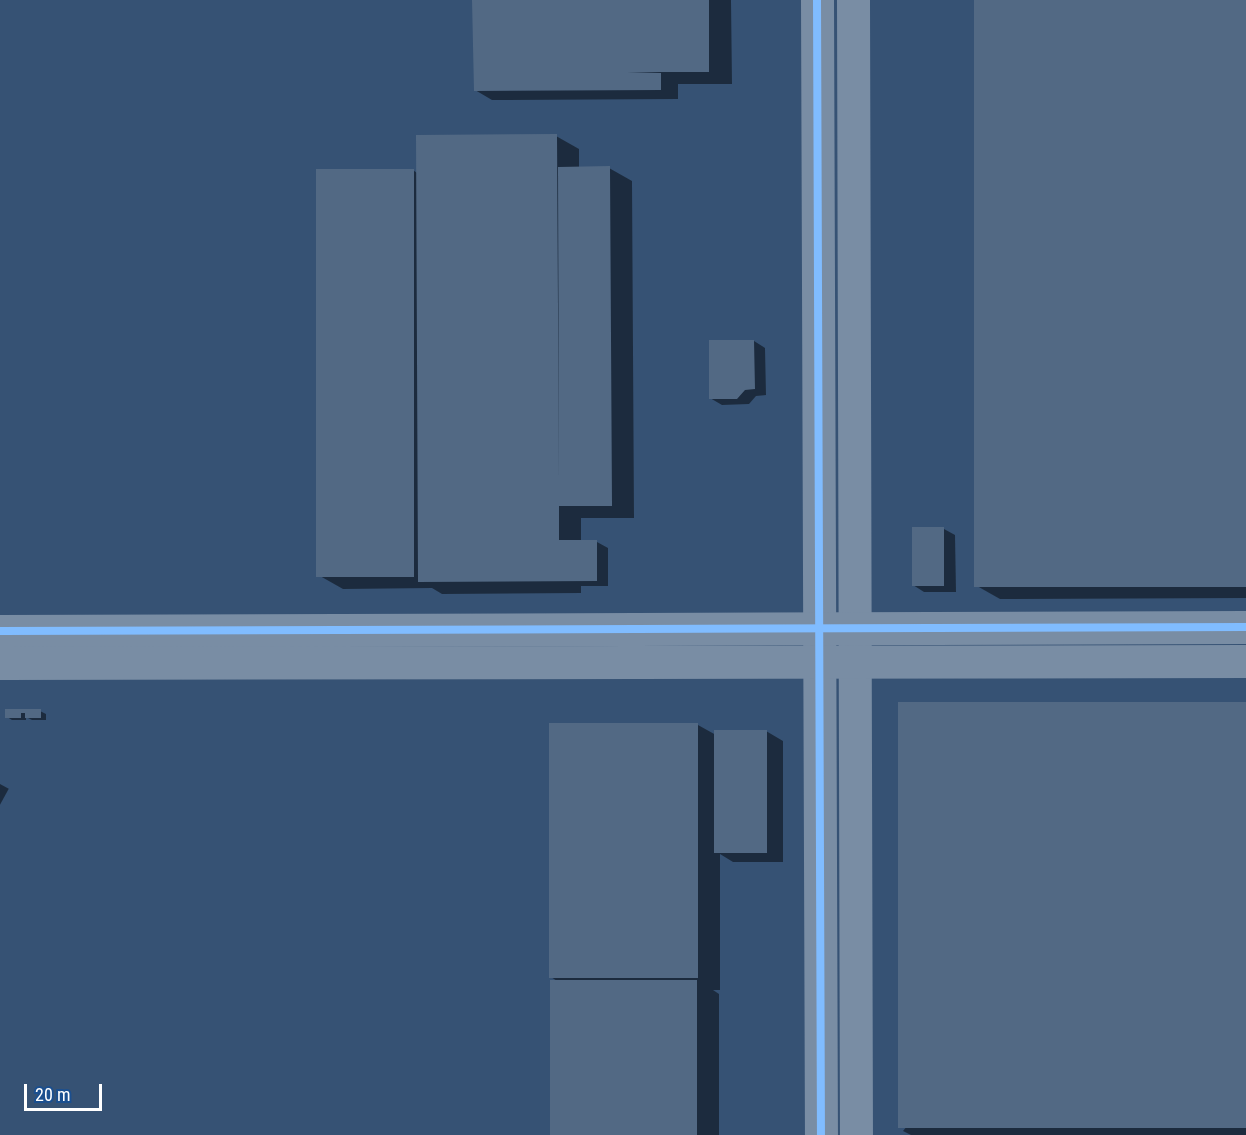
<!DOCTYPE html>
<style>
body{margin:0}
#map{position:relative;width:1246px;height:1135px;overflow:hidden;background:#365274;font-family:"Roboto Condensed",sans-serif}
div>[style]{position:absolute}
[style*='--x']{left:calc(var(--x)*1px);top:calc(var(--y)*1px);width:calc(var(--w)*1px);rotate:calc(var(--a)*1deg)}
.shadow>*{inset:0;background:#0007;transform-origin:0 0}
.building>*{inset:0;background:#526984;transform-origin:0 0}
.secondary>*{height:33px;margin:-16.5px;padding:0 16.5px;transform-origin:16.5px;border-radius:16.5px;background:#798da4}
.cycleway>*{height:8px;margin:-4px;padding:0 4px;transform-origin:4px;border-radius:4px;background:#80bcff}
span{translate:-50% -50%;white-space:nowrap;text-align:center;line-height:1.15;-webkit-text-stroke:6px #1b4f8f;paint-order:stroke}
.scale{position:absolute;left:24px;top:1084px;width:78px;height:27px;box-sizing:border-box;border:3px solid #fff;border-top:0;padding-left:8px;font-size:18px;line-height:21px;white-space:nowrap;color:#fff;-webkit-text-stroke:4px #1b4f8f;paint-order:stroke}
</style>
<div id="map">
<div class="shadow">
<i style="clip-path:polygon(474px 0,731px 0,732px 84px,678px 84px,678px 99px,492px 100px,475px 90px)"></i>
<i style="clip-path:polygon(975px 0,1246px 0,1246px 598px,1000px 599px,977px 586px)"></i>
<i style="clip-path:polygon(556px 136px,579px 149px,579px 168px,609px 168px,632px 181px,634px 518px,581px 518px,581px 542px,597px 542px,608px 548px,608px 586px,581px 586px,581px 593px,442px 594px,432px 588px,343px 589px,320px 576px,413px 170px,417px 173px)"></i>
<i style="clip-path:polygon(754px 341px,765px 348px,766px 395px,756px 396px,749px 404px,722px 405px,710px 398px)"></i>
<i style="clip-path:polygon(944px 529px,955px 535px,956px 592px,924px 592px,913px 585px)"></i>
<i style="clip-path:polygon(1246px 704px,1246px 1135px,911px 1135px,903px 1131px)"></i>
<i style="clip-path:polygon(7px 711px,40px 711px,46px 714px,46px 720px,32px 720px,26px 717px,26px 720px,12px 720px,7px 717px)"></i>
<i style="clip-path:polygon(698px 725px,716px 735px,766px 731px,783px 741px,783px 862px,733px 862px,720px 854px,720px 990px,713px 990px,719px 994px,719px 1135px,553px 1135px,557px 981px,551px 977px)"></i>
<i style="left:0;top:784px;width:10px;height:75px;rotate:29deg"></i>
</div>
<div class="building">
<i style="clip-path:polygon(472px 0,709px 0,709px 72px,627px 72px,661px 73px,661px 90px,474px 91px)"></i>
<i style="left:974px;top:0;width:272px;height:587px"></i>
<i style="clip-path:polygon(557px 134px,559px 480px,558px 167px,610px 166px,612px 506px,559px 506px,559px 540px,597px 540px,597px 581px,418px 582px,416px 135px)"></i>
<i style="left:316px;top:169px;width:98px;height:408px"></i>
<i style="clip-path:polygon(709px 340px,754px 340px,755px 389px,745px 390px,737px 399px,709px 399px)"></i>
<i style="left:912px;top:527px;width:32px;height:59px"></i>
<i style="left:1246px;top:702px;width:426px;height:348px;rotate:90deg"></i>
<i style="clip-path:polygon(5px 709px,41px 709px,41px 718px,25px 718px,25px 713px,21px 713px,21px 718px,5px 718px)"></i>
<i style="left:549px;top:723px;width:149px;height:255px"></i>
<i style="left:714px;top:730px;width:53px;height:123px"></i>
<i style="left:550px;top:980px;width:147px;height:155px"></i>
</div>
<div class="secondary">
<i style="--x:817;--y:0;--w:1135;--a:89.8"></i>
<i style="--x:853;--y:0;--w:1135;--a:89.85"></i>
<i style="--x:0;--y:631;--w:1246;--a:-0.18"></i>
<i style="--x:0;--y:663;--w:1246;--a:-0.09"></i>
</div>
<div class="cycleway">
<i style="--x:817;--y:0;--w:1135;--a:89.8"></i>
<i style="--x:0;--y:631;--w:1246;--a:-0.18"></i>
</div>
<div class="scale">20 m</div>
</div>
